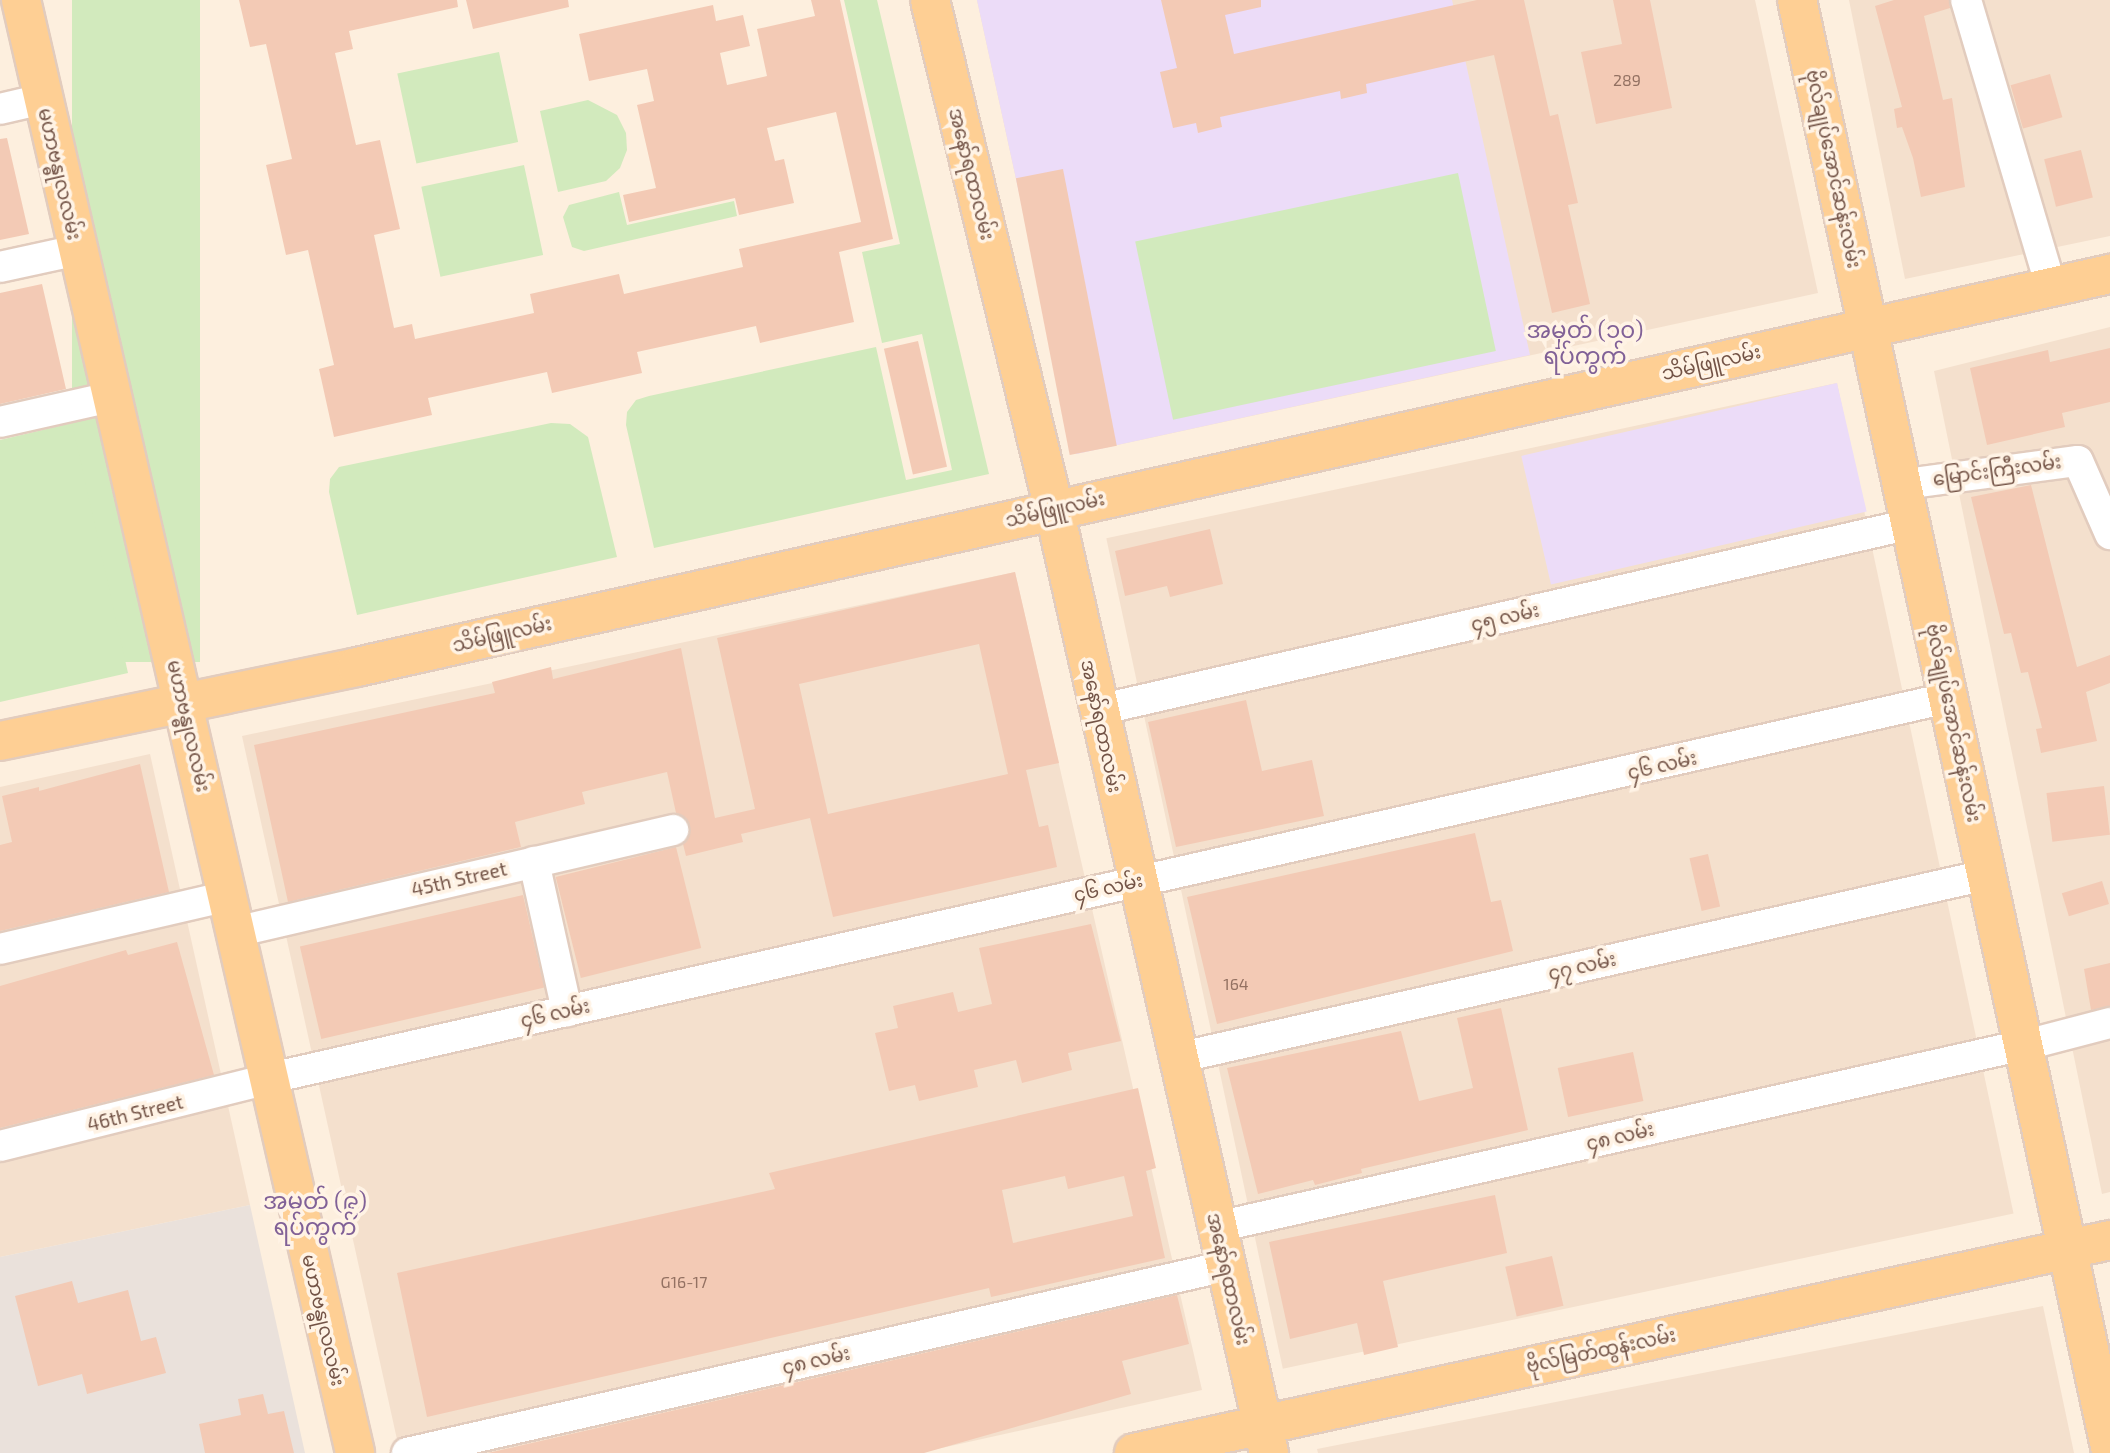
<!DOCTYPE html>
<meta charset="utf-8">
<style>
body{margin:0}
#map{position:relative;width:2110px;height:1453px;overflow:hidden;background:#fdefde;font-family:"Exo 2","Noto Sans Myanmar",sans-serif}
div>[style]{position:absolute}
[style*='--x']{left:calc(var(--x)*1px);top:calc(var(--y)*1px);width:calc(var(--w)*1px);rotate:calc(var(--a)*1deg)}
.residential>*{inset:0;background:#f4e0cd;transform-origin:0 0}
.industrial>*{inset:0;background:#eae1db}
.education>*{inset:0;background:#ecdcf8;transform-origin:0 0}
.green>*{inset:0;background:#d2eabd;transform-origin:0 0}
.building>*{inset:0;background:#f3cab5;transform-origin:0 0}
.roads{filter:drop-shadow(2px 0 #e2ccbe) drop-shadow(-2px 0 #e2ccbe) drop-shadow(0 2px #e2ccbe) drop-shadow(0 -2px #e2ccbe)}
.minor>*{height:30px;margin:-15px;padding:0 15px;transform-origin:15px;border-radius:15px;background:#fff}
.major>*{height:38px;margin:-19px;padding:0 19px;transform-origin:19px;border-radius:19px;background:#fecf94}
span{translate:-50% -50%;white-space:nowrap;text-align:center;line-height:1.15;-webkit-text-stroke:7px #fff3e5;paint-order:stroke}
.number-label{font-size:16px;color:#937162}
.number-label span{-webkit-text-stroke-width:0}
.street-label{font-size:19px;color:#735346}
.quarter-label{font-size:23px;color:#816197}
</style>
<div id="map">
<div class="residential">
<i style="clip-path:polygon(977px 0,1755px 0,1818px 293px,1076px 454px)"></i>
<i style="clip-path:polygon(1849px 0,2110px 0,2110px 236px,1905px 279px)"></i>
<i style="clip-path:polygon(2110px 327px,2110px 1192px,2102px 1194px,1934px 371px)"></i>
<i style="left:1837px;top:383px;width:849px;height:747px;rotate:78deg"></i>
<i style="clip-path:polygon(1015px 572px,1202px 1390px,919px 1453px,400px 1453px,242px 736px)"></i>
<i style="clip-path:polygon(150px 754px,250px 1205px,0 1257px,0 787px)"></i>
<i style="clip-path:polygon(2043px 1306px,2074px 1453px,1318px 1453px,1317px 1449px)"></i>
</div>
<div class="industrial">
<i style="clip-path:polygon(250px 1205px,305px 1453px,0 1453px,0 1257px)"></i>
</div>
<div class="education">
<i style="clip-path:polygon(977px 0,1452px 0,1530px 355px,1076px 454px)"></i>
<i style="left:1837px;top:383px;width:132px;height:324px;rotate:77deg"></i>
</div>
<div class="green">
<i style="left:72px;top:0;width:128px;height:662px"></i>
<i style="clip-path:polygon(844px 0,877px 0,989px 474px,654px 548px,626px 425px,627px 412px,636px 400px,649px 396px,876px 347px,906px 480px,952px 470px,922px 334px,882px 343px,862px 252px,900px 244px)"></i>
<i style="left:499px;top:52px;width:92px;height:104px;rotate:78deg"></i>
<i style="clip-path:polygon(588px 100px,617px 115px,626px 133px,627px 150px,620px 168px,606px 181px,558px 192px,540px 111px)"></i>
<i style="left:524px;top:165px;width:92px;height:105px;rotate:78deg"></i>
<i style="left:1458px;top:173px;width:182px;height:330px;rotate:78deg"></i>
<i style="clip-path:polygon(619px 192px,627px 225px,734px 201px,737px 216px,584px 251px,572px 247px,563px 217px,569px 205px)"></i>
<i style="clip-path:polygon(72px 423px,128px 673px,0 702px,0 440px)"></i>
<i style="clip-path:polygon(551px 423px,570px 424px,588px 437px,617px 557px,357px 615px,329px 492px,330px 479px,339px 467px)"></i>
</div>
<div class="building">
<i style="clip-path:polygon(239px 0,457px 0,458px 7px,349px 31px,353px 49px,335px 53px,356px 145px,380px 140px,400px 229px,374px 235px,394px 328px,412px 324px,415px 339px,534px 313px,530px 294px,619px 274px,624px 294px,743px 267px,739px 249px,861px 222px,836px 112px,767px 128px,775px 161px,784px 159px,794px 203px,739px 215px,735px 198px,629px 222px,623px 195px,656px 188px,637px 105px,654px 101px,647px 69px,589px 81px,579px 34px,713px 5px,716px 21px,743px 15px,750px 46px,720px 53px,727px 85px,767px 76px,757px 29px,815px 16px,811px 0,840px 0,893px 239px,839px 252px,854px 322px,760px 343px,756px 326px,637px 352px,642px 373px,552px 393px,547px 372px,428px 398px,432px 415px,334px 437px,319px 369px,334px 365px,308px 250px,286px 255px,266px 165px,292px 159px,266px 44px,250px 47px)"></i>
<i style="clip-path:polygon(466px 0,568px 0,569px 7px,473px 29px)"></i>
<i style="clip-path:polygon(1161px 0,1261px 0,1261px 7px,1225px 15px,1234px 54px,1477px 0,1524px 0,1550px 116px,1558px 114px,1578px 203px,1568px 205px,1590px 304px,1552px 313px,1494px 55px,1366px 84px,1367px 93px,1341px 99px,1340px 91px,1220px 117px,1222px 127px,1198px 133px,1196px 123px,1173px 128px,1160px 72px,1177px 68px)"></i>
<i style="clip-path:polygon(1613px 0,1650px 0,1672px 108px,1596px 124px,1581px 52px,1622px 44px)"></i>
<i style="clip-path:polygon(1894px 0,1949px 0,1950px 8px,1924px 16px,1943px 100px,1952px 98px,1965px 187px,1921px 197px,1913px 158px,1902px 127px,1897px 128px,1894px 109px,1902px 107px,1875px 6px)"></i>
<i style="left:2050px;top:74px;width:45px;height:41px;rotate:74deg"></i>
<i style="clip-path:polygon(7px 138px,29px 234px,0 240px,0 139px)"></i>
<i style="left:2081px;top:150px;width:49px;height:38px;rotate:76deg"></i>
<i style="left:1063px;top:169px;width:282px;height:48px;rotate:79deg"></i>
<i style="clip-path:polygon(42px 284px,66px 389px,0 404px,0 293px)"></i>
<i style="left:918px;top:341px;width:129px;height:35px;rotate:77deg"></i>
<i style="clip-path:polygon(2110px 348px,2110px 402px,2062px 413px,2065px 427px,1987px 445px,1970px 368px,2048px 350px,2050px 362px)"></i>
<i style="clip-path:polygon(2031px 485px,2077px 667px,2110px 655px,2110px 683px,2086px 692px,2097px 741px,2041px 753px,2036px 729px,2042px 728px,2028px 672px,2021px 673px,2011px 633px,2004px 634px,1971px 497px)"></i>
<i style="clip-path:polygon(1210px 529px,1223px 584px,1170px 597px,1167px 586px,1125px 596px,1115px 551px)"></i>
<i style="clip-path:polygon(evenodd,1015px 572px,1059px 763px,1026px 770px,1039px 827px,1048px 825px,1057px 867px,833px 917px,810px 818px,741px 834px,743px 842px,686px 856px,683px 844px,690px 827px,676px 813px,667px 772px,582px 792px,585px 804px,515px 822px,521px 847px,288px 902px,254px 745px,495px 693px,492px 682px,551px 667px,553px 679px,681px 648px,715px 818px,755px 809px,717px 638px,1015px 572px,979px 644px,1008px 774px,828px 814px,799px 684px,979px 644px)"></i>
<i style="clip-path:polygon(1246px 700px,1262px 771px,1312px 760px,1324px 816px,1176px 847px,1148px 722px)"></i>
<i style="clip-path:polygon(140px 764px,169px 892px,0 931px,0 845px,12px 842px,2px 796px,39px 787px,39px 791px)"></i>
<i style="left:2104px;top:786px;width:49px;height:58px;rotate:83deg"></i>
<i style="clip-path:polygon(1475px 833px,1491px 902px,1501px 900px,1513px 951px,1217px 1024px,1187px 897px)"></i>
<i style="left:676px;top:847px;width:104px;height:124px;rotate:76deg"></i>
<i style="left:1708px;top:854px;width:54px;height:19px;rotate:77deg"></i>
<i style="left:2102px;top:881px;width:24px;height:42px;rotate:73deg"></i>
<i style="left:523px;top:895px;width:95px;height:229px;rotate:77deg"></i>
<i style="clip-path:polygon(1091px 924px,1121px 1041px,1068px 1053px,1072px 1070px,1022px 1083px,1016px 1060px,974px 1070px,978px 1087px,919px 1101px,915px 1085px,889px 1091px,875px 1033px,898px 1028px,893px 1006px,953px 992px,958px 1012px,992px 1004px,979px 948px)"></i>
<i style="clip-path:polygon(177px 942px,214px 1075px,0 1128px,0 986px,126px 950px,128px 955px)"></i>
<i style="clip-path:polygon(2110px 963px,2110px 1006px,2091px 1010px,2084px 969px)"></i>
<i style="clip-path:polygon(1501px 1008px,1528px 1130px,1361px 1169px,1362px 1173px,1315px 1185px,1313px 1180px,1258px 1194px,1227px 1068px,1401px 1031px,1419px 1101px,1473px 1088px,1457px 1018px)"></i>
<i style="left:1633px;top:1052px;width:50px;height:77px;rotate:78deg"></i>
<i style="clip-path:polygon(evenodd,1138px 1088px,1156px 1168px,1146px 1171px,1165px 1258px,991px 1297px,989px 1288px,427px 1417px,397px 1273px,775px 1189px,769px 1173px,1138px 1088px,1065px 1176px,1068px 1189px,1124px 1176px,1133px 1216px,1013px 1243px,1002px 1190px,1065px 1176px)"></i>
<i style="clip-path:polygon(1495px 1195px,1507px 1253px,1383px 1281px,1398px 1347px,1364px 1355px,1357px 1323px,1290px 1339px,1269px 1242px)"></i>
<i style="left:1552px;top:1256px;width:51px;height:48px;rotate:77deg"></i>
<i style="clip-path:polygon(72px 1281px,78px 1303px,128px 1290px,141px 1341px,156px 1337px,166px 1373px,87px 1394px,82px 1374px,38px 1386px,15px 1296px)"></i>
<i style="clip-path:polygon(1177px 1295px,1189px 1344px,1122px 1361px,1131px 1394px,924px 1453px,488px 1453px)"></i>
<i style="clip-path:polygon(263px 1394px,268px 1414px,284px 1411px,294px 1453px,205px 1453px,199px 1424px,241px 1415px,238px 1399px)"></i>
</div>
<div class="roads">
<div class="minor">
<i style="--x:1966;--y:0;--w:299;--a:73.5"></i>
<i style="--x:0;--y:109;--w:44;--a:-13.1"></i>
<i style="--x:0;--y:267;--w:80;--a:-12.3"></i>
<i style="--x:0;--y:422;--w:114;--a:-12.7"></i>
<i style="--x:1920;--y:482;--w:159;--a:-7.6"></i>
<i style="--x:2078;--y:461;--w:80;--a:66.3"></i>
<i style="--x:1098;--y:710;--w:834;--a:-12.89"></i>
<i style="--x:534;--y:862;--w:153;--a:77.5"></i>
<i style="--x:235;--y:932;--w:450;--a:-13.1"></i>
<i style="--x:0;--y:949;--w:233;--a:-13.1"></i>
<i style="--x:2041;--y:1041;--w:71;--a:-14.6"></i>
<i style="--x:1177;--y:1058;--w:829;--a:-12.75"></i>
<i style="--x:0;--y:1146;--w:293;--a:-14"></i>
<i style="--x:284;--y:1075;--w:1706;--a:-12.77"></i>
<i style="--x:1217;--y:1227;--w:826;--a:-12.72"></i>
<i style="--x:407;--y:1453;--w:840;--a:-12.86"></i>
</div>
<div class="major">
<i style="--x:21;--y:0;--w:1491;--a:77.05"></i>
<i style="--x:930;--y:0;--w:524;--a:76.31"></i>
<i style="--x:1054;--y:509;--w:968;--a:77.17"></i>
<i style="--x:1797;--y:0;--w:1480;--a:77.79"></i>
<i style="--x:0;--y:741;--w:365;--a:-11.7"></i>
<i style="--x:357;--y:667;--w:1797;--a:-12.64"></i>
<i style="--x:1134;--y:1453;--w:999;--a:-12.31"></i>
</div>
</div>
<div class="number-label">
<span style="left:1627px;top:80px">289</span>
<span style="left:1236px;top:984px">164</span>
<span style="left:684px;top:1282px">G16-17</span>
</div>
<div class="street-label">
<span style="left:1834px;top:169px;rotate:78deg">ဗိုလ်ချုပ်အောင်ဆန်းလမ်း</span>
<span style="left:60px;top:174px;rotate:77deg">မဟာဗန္ဓုလလမ်း</span>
<span style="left:972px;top:174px;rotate:76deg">အနော်ရထာလမ်း</span>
<span style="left:1711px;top:362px;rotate:-13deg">သိမ်ဖြူလမ်း</span>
<span style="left:1997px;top:470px;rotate:-8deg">မြောင်းကြီးလမ်း</span>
<span style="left:1055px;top:509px;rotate:-13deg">သိမ်ဖြူလမ်း</span>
<span style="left:1505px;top:617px;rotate:-13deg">၄၅ လမ်း</span>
<span style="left:502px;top:634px;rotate:-13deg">သိမ်ဖြူလမ်း</span>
<span style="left:1954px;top:723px;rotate:78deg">ဗိုလ်ချုပ်အောင်ဆန်းလမ်း</span>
<span style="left:189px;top:726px;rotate:77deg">မဟာဗန္ဓုလလမ်း</span>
<span style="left:1102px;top:726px;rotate:78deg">အနော်ရထာလမ်း</span>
<span style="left:1662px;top:765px;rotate:-13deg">၄၆ လမ်း</span>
<span style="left:459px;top:879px;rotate:-13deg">45th Street</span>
<span style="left:1108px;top:887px;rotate:-13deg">၄၆ လမ်း</span>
<span style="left:1582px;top:966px;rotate:-13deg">၄၇ လမ်း</span>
<span style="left:555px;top:1013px;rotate:-13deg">၄၆ လမ်း</span>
<span style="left:135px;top:1113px;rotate:-14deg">46th Street</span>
<span style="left:1620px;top:1136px;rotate:-13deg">၄၈ လမ်း</span>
<span style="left:1229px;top:1279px;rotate:77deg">အနော်ရထာလမ်း</span>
<span style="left:324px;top:1320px;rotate:77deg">မဟာဗန္ဓုလလမ်း</span>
<span style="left:1601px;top:1350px;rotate:-12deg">ဗိုလ်မြတ်ထွန်းလမ်း</span>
<span style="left:816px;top:1360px;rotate:-13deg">၄၈ လမ်း</span>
</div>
<div class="quarter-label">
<span style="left:1585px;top:342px">အမှတ် (၁၀)<br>ရပ်ကွက်</span>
<span style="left:315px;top:1213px">အမှတ် (၉)<br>ရပ်ကွက်</span>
</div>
</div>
